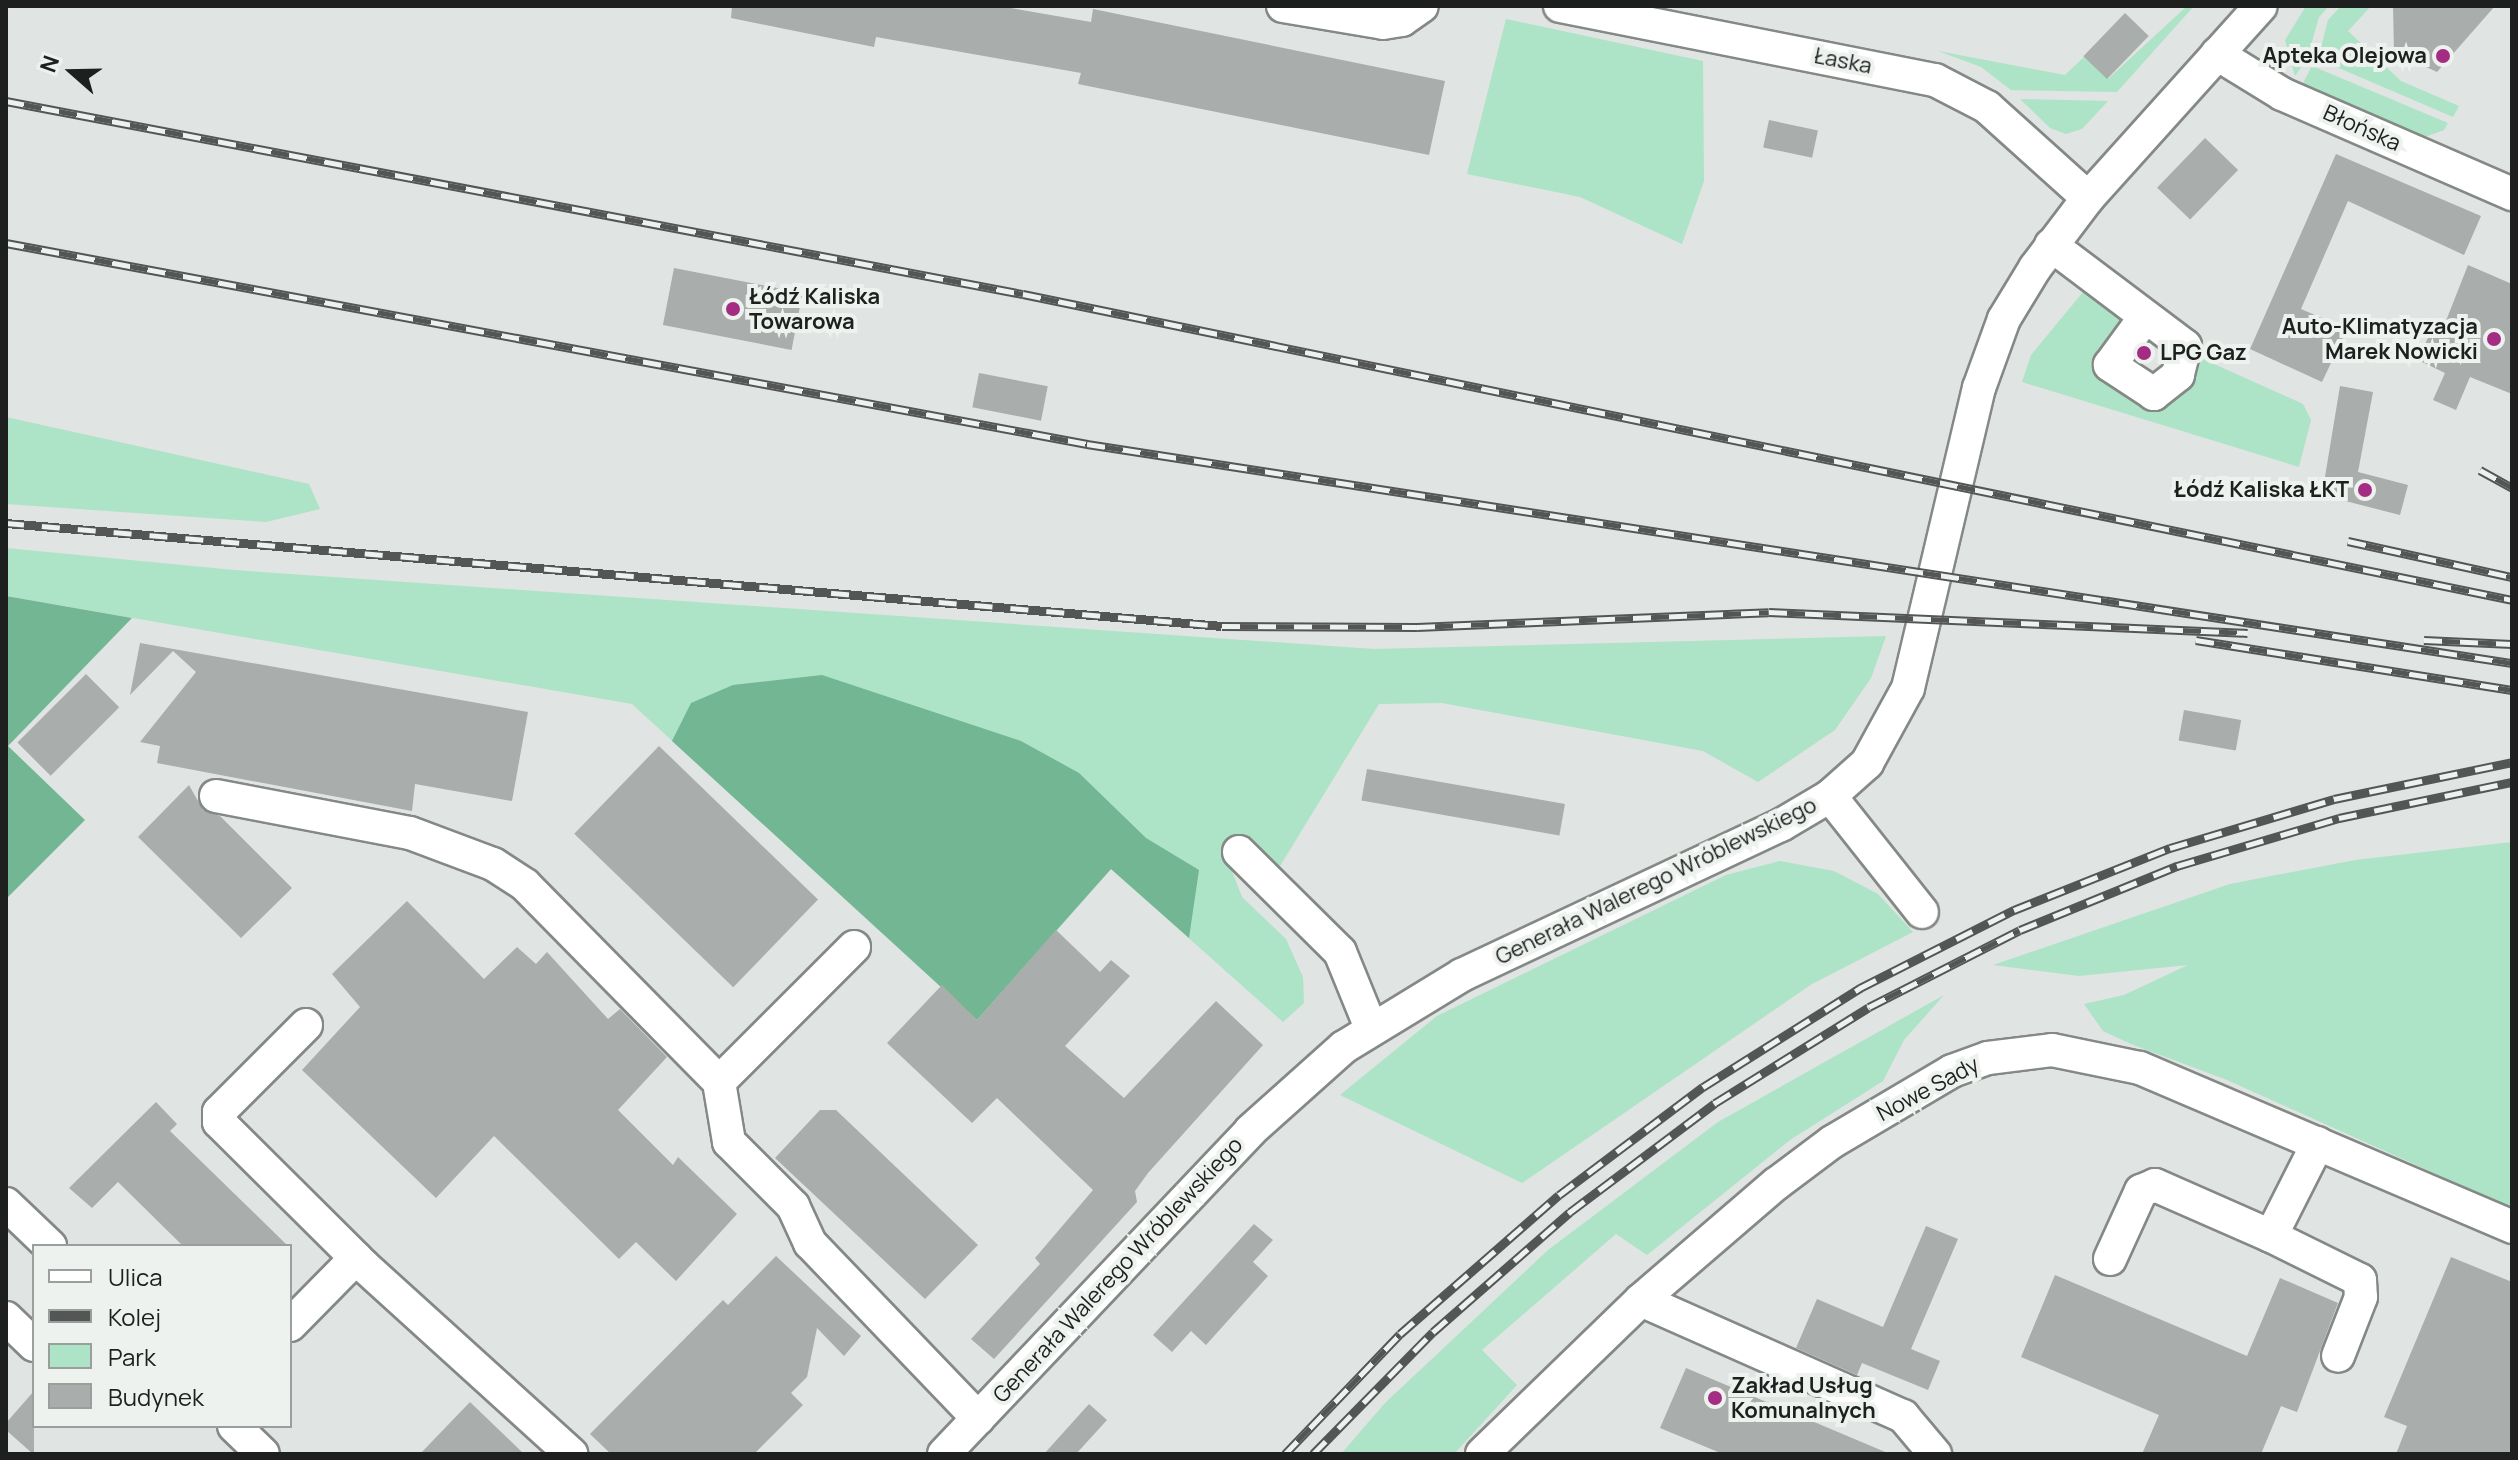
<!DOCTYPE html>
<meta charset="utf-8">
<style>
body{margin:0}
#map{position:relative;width:2518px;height:1460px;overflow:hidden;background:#e0e4e2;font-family:Manrope,sans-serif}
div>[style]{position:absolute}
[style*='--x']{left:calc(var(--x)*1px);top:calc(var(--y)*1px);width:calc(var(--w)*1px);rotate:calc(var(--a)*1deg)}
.green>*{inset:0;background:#ade3c6}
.forest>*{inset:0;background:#72b694}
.building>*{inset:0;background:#a9adab;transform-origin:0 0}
.roads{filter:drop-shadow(2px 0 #848986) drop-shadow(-2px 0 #848986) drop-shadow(0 2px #848986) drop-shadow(0 -2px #848986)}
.minor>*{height:32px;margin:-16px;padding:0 16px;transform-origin:16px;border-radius:16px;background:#fff}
.rail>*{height:9px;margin-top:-4.5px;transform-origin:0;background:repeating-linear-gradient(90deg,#edf2ef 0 18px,#545655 0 36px);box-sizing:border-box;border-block:2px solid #545655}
.dots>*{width:22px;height:22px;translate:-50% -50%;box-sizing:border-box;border:4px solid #edf2ef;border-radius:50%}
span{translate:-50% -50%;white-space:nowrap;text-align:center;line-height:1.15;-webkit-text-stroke:8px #edf2ef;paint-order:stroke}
.poi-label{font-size:22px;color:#1e201f;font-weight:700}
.right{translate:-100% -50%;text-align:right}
.left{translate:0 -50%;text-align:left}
.street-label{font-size:22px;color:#1e201f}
.frame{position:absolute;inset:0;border:8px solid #1e201f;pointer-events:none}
.legend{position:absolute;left:32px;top:1244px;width:260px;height:184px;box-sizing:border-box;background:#edf2ef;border:2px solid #9a9e9c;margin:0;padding:10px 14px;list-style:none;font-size:24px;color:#1e201f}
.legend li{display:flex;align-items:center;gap:16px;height:40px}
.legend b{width:40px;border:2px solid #9a9e9c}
.north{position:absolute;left:32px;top:32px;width:80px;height:80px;-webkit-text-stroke:6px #edf2ef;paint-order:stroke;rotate:290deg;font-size:22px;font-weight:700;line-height:32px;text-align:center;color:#1e201f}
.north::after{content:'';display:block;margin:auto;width:28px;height:36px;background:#1e201f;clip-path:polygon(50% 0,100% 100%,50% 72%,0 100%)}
</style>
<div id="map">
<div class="green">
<i style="clip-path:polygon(2187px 6px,2194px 6px,2117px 92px,2011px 90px,1981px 67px,1938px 51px,2065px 75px,2084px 57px,2108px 79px)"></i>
<i style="clip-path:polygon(2306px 6px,2329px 6px,2319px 17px,2307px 59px,2295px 76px,2285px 40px)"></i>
<i style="clip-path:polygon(2341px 6px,2371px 6px,2348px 31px,2401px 81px,2459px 106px,2453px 117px,2318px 59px,2328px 20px)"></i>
<i style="clip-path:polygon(1506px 19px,1703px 61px,1704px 181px,1682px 244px,1580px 197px,1467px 174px)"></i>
<i style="clip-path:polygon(2312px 66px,2448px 123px,2444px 130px,2422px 138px,2309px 89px,2303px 83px)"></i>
<i style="clip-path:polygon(2020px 99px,2108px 101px,2082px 129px,2066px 134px,2050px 128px)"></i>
<i style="clip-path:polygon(2083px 292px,2120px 320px,2090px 365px,2118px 392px,2157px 409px,2194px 355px,2303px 404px,2311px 420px,2299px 467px,2022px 382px,2031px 355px)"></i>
<i style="clip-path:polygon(6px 417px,309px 484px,320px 509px,266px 522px,6px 504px)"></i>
<i style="clip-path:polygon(6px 548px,234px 570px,1374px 649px,1886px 636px,1871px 678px,1835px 730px,1758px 782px,1703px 751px,1442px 703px,1379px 704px,1277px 871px,1227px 858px,1242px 897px,1286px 939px,1303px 977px,1304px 1003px,1283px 1022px,1111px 869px,977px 1020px,632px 704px,6px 596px)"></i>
<i style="clip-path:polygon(2512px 842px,2512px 1208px,2227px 1080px,2131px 1044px,2103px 1031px,2084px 1004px,2124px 995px,2188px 965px,2079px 976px,1993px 965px,2230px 884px,2355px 860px)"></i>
<i style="clip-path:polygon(1780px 861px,1834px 871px,1878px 894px,1913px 932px,1812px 984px,1522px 1183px,1340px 1095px,1437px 1016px,1726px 875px)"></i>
<i style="clip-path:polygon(1944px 995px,1904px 1040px,1883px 1081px,1790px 1140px,1647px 1255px,1616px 1234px,1482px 1350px,1517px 1385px,1454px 1454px,1341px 1454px,1385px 1403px,1548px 1250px,1718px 1122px)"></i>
</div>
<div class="forest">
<i style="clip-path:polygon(6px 596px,132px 618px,8px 746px,85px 820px,6px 899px)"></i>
<i style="clip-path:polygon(822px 675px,1021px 741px,1079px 773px,1146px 838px,1199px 870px,1189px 938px,1111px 869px,977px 1020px,672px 741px,691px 703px,733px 685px)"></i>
</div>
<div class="building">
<i style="clip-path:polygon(732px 6px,999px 6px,1091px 22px,1093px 9px,1445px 81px,1429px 155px,1078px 84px,1081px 73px,876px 37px,874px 47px,731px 18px)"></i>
<i style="clip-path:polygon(2393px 6px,2495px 6px,2437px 72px,2394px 52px)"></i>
<i style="left:2125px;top:13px;width:33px;height:60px;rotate:44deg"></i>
<i style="left:1769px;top:120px;width:50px;height:28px;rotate:12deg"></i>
<i style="left:2205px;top:138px;width:46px;height:69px;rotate:44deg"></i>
<i style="clip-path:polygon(2336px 154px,2481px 216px,2464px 255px,2348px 201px,2301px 309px,2347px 329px,2322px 382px,2250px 349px)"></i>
<i style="clip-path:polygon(2468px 265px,2512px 284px,2512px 394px,2470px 377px,2456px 410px,2433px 400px,2445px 373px,2418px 360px,2431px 331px,2440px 336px)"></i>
<i style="left:674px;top:268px;width:131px;height:58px;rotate:11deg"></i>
<i style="left:979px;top:373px;width:70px;height:35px;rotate:11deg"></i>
<i style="clip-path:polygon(2340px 386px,2373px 392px,2358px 472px,2408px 485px,2400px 515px,2322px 495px)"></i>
<i style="clip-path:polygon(140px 643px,528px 712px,512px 801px,415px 784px,412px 811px,157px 763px,160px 746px,140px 742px,196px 672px,173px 651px,130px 695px)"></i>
<i style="left:86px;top:674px;width:47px;height:97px;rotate:45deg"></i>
<i style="left:2184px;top:710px;width:58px;height:31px;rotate:10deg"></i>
<i style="left:659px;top:746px;width:221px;height:122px;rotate:44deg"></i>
<i style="left:1367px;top:769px;width:201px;height:32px;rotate:10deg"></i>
<i style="clip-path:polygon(189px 785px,203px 810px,220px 816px,292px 888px,241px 938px,138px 837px)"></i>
<i style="clip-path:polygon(407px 901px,484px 979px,517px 947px,536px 964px,547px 952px,608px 1019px,620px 1009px,667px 1057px,618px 1110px,673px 1165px,678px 1157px,737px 1214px,676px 1281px,636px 1242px,619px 1259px,494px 1136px,436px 1198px,302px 1070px,360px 1007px,332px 974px)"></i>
<i style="clip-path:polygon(1056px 930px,1100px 972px,1111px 960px,1130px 976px,1065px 1046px,1124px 1098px,1216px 1001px,1263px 1045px,1148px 1173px,1135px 1191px,1137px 1202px,994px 1359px,971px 1339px,1040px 1264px,1035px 1258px,1093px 1190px,997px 1098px,972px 1123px,887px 1043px,942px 985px,977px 1020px)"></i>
<i style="clip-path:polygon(156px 1102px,177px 1124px,170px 1131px,288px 1246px,183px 1246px,118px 1182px,92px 1208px,69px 1188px)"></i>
<i style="clip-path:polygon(820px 1110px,836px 1110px,978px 1245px,925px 1299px,775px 1158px)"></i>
<i style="clip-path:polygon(1254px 1224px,1273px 1240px,1253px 1262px,1268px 1276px,1206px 1345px,1191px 1331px,1172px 1352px,1153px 1335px)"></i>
<i style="clip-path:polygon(1926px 1226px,1958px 1239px,1911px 1349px,1940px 1361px,1928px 1390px,1862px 1363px,1857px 1375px,1796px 1348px,1817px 1299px,1883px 1327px)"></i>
<i style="clip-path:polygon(776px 1256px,861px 1336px,844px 1356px,817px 1328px,807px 1377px,791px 1393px,803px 1405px,754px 1454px,611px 1454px,590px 1434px,723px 1300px,728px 1305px)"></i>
<i style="clip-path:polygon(2451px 1257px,2512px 1282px,2512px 1454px,2396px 1454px,2407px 1426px,2384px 1417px)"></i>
<i style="clip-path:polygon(2055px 1275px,2247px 1356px,2280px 1278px,2338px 1303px,2297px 1412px,2281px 1406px,2261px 1454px,2142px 1454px,2159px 1415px,2021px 1357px)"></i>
<i style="clip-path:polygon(1686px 1368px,1890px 1454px,1723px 1454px,1660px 1428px)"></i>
<i style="clip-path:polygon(34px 1391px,34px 1454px,33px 1454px,6px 1430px,6px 1423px)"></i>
<i style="clip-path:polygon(470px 1402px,524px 1454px,420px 1454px)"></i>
<i style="clip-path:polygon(1089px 1404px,1107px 1420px,1076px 1454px,1044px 1454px)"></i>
</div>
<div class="roads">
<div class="minor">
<i style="--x:1283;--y:6;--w:101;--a:9.6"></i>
<i style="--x:1383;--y:23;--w:19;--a:-9"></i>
<i style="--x:1402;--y:20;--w:24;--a:-35"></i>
<i style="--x:1560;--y:6;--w:382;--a:11.2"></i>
<i style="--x:1935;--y:80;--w:59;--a:27.4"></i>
<i style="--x:1987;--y:107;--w:136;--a:42"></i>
<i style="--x:2217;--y:54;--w:76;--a:31.6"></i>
<i style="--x:2282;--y:94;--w:251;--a:23.5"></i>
<i style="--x:2051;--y:245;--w:168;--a:37"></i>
<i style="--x:2185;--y:346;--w:30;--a:104"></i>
<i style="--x:2178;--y:375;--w:31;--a:142"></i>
<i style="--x:2154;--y:394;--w:53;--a:-146.6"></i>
<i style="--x:2110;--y:365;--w:59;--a:-53.9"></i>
<i style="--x:216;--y:796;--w:197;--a:10.8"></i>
<i style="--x:410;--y:833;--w:89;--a:20.5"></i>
<i style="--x:493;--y:864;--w:38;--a:33"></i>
<i style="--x:525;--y:885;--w:276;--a:45.4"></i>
<i style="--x:719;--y:1082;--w:61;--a:80.5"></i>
<i style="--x:729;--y:1142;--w:91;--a:45"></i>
<i style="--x:793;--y:1206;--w:41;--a:65.3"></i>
<i style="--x:810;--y:1243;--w:243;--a:46.2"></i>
<i style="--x:1830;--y:796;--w:148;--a:51.6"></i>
<i style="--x:1239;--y:852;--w:142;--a:44.7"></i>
<i style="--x:1340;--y:952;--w:82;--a:67.8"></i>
<i style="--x:306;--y:1025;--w:123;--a:135"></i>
<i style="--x:219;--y:1112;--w:10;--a:90"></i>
<i style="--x:219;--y:1122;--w:204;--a:44.8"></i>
<i style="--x:364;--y:1266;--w:280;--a:42.2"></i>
<i style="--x:719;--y:1082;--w:191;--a:-45"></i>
<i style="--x:6;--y:1204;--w:61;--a:43.7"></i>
<i style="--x:2271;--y:1236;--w:99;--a:26.3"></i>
<i style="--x:2360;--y:1280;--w:17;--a:87"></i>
<i style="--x:2361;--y:1297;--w:63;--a:111.3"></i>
<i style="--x:2110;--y:1259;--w:75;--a:-65.5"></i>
<i style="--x:2141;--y:1191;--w:15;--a:-23"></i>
<i style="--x:2155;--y:1185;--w:127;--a:23.7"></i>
<i style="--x:2271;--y:1236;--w:104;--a:-63.2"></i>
<i style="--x:1641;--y:1300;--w:287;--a:23.9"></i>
<i style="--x:1903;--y:1416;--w:50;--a:49.9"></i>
<i style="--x:6;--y:1318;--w:39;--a:44"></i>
<i style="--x:290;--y:1325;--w:94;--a:-45.4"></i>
<i style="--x:234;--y:1426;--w:40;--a:44"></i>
<i style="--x:944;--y:1454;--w:445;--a:-46.5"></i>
<i style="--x:1250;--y:1131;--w:126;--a:-41.8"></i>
<i style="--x:1344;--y:1047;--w:138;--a:-31.4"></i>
<i style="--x:1462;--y:975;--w:353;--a:-25.2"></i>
<i style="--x:1781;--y:825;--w:57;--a:-30.6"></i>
<i style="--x:1830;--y:796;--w:50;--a:-41.7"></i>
<i style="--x:1867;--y:763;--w:85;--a:-61.3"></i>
<i style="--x:1908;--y:688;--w:308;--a:-76.7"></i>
<i style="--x:1979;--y:388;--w:73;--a:-70.1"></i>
<i style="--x:2004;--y:319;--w:60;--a:-58.7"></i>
<i style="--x:2035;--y:268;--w:88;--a:-52.9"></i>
<i style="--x:2088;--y:198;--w:258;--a:-48"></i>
<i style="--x:1482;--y:1454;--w:221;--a:-44.1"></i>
<i style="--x:1641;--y:1300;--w:178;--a:-40.7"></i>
<i style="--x:1776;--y:1184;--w:70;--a:-36.9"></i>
<i style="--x:1832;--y:1142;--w:139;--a:-30.6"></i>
<i style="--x:1952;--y:1071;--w:38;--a:-20"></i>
<i style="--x:1988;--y:1058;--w:64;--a:-7.1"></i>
<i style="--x:2052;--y:1050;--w:90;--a:11.6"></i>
<i style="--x:2140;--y:1068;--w:405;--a:23.1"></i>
</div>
</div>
<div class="rail">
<i style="--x:6;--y:101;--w:1035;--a:10.75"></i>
<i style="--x:1023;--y:294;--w:1520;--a:11.61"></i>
<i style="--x:6;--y:243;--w:1100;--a:10.53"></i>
<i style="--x:1087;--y:444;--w:1442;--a:8.74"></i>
<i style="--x:2480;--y:470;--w:37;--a:29"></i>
<i style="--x:6;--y:523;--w:1220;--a:4.84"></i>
<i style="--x:1222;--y:626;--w:195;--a:0.3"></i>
<i style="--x:1417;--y:627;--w:352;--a:-2.4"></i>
<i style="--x:1769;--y:612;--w:479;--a:2.5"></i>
<i style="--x:2348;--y:541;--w:168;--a:12.4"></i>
<i style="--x:2196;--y:640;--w:320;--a:9"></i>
<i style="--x:2424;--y:640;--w:88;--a:2.6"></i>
<i style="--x:1285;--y:1454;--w:166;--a:-46.2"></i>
<i style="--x:1400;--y:1334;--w:211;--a:-41.2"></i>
<i style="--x:1559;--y:1195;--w:180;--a:-36.9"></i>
<i style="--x:1703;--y:1087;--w:186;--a:-32.2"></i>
<i style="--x:1860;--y:988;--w:173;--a:-26.9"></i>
<i style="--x:2014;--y:910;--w:168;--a:-21.7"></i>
<i style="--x:2170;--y:848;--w:171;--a:-16.6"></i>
<i style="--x:2334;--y:799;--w:182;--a:-11.7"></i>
<i style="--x:1313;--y:1454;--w:171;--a:-45.5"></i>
<i style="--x:1433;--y:1332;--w:182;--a:-41.2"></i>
<i style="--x:1570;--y:1212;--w:181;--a:-36.9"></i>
<i style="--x:1715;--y:1103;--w:181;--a:-31.9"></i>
<i style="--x:1869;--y:1007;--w:169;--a:-27"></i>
<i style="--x:2020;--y:930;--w:170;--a:-22.2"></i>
<i style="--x:2177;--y:866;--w:169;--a:-16.5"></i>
<i style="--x:2339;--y:818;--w:177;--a:-11.8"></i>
</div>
<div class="dots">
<i style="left:2443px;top:56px;background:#a42c83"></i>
<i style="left:733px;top:309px;background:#a42c83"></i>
<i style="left:2494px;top:339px;background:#a42c83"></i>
<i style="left:2144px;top:353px;background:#a42c83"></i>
<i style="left:2365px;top:490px;background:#a42c83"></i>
<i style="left:1715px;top:1398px;background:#a42c83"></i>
</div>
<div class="poi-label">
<span class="right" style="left:2427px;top:56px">Apteka Olejowa</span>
<span class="left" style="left:749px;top:309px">Łódź Kaliska<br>Towarowa</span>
<span class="right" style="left:2478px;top:339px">Auto-Klimatyzacja<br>Marek Nowicki</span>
<span class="left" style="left:2160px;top:353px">LPG Gaz</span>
<span class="right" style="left:2349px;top:490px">Łódź Kaliska ŁKT</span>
<span class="left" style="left:1731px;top:1398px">Zakład Usług<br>Komunalnych</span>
</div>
<div class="street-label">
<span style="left:1843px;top:61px;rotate:11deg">Łaska</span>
<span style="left:2362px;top:128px;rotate:24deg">Błońska</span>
<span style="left:1656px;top:881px;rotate:-26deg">Generała Walerego Wróblewskiego</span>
<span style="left:1928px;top:1089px;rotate:-28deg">Nowe Sady</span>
<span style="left:1118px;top:1270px;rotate:-47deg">Generała Walerego Wróblewskiego</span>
</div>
<div class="frame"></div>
<ul class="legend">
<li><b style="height:10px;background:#fff"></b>Ulica</li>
<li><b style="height:10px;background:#545655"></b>Kolej</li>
<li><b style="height:22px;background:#ade3c6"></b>Park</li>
<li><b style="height:22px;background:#a9adab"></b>Budynek</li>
</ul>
<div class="north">N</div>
</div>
